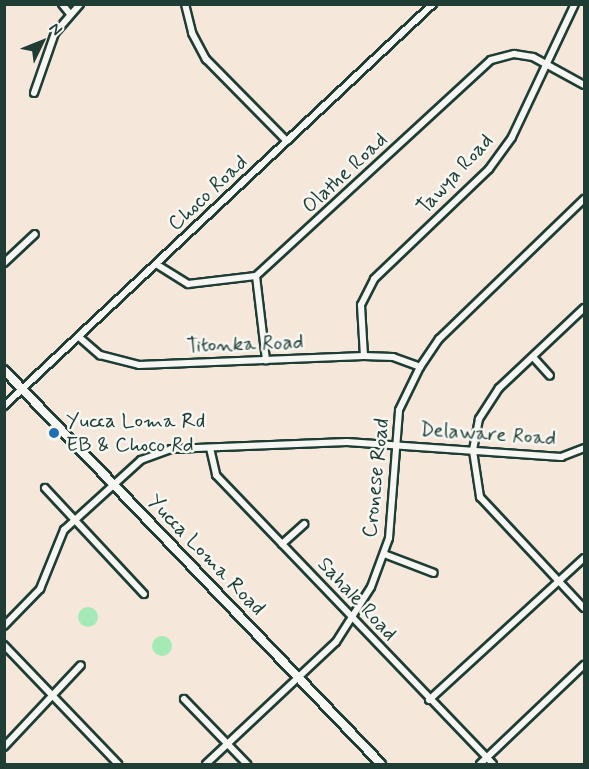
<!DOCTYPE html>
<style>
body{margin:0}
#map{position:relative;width:589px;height:769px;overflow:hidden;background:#f5e8da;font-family:Mynerve,sans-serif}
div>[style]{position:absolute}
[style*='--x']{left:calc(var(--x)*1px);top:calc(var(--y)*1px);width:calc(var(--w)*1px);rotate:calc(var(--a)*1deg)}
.green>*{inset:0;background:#a5eab6}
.round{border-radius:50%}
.roads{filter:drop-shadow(2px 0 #1f3d34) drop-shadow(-2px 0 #1f3d34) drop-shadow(0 2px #1f3d34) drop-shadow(0 -2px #1f3d34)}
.minor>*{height:6px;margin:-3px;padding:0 3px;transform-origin:3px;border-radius:3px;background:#f6f6f2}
.major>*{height:8px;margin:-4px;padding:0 4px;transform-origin:4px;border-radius:4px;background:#f6f6f2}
.dots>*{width:16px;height:16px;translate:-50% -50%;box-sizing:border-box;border:3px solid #f6f6f2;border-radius:50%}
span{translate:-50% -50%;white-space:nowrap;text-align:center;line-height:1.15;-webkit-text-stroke:5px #f6f6f2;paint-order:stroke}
.street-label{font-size:21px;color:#1f3d34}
.poi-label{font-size:21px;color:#1f3d34}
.left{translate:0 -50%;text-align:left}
.frame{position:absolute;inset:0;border:6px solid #1f3d34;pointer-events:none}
.north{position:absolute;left:12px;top:12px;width:60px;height:60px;-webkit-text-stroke:4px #f6f6f2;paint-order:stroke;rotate:47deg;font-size:16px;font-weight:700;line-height:24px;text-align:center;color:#1f3d34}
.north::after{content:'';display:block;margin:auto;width:21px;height:27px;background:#1f3d34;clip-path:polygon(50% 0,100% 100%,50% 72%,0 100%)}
</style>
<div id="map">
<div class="green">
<i class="round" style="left:78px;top:607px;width:20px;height:20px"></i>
<i class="round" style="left:152px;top:636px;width:20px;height:20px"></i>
</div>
<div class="roads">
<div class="minor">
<i style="--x:62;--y:4;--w:13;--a:51"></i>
<i style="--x:185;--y:4;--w:30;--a:76"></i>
<i style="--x:192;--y:33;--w:30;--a:62"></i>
<i style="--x:206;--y:59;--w:115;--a:45.4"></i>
<i style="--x:34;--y:93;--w:64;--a:-70.7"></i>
<i style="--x:55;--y:33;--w:38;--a:-49"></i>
<i style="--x:4;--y:263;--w:42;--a:-43.1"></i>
<i style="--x:156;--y:264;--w:38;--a:32"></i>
<i style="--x:188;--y:284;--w:68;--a:-6.7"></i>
<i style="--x:256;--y:276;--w:319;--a:-42.6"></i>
<i style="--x:491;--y:60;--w:24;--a:-15"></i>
<i style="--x:514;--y:54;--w:19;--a:9"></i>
<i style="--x:533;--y:57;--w:58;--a:28.8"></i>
<i style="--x:256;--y:276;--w:85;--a:83.2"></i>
<i style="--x:584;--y:308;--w:117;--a:136.7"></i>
<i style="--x:499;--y:388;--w:37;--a:123"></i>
<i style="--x:479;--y:419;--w:33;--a:101"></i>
<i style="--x:473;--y:451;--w:47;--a:81.3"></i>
<i style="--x:480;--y:497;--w:152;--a:46.9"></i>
<i style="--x:79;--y:337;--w:28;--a:41"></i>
<i style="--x:100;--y:355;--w:40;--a:14.4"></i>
<i style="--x:139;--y:365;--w:225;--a:-2.3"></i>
<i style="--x:364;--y:356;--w:29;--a:2"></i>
<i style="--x:393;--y:357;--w:29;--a:20"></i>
<i style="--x:364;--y:356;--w:51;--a:-93.4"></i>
<i style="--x:361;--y:305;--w:29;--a:-63"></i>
<i style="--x:374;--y:279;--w:159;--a:-43.7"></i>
<i style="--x:489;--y:169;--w:39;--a:-54"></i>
<i style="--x:512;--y:137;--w:147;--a:-64.7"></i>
<i style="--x:533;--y:357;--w:25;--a:48"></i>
<i style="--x:4;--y:406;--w:588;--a:-43.14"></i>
<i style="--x:210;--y:448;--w:28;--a:77"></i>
<i style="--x:216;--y:475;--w:400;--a:46.2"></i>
<i style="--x:45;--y:488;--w:145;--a:47"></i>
<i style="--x:282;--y:544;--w:30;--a:-42"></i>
<i style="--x:384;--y:554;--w:53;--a:20.8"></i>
<i style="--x:4;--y:626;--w:52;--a:-45.8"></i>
<i style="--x:40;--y:589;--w:64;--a:-67.9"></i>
<i style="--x:64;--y:530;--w:104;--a:-42.3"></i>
<i style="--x:141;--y:460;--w:32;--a:-20"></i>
<i style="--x:171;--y:449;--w:176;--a:-2.3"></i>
<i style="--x:347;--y:442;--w:215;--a:4"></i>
<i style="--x:561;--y:457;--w:25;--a:-21"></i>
<i style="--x:4;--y:645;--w:165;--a:46.2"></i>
<i style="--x:184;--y:699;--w:91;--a:45.9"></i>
<i style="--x:429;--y:700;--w:210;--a:-42.5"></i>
<i style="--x:4;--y:747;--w:112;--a:-46.8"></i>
<i style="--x:206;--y:764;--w:178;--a:-43.2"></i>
<i style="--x:336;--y:642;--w:65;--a:-57.5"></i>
<i style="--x:371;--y:587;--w:52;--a:-69.8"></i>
<i style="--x:389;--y:538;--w:128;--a:-85.5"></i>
<i style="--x:399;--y:410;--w:48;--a:-64"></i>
<i style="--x:420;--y:367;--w:34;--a:-56"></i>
<i style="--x:439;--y:339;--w:202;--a:-44"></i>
<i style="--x:480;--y:764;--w:144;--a:-43.6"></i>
</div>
<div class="major">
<i style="--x:4;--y:370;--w:545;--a:46.26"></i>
</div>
</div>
<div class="dots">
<i style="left:54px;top:433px;background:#1f6fb2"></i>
</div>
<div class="street-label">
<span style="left:345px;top:173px;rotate:-43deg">Olathe Road</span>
<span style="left:455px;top:174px;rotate:-47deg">Tawya Road</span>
<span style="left:208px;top:193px;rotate:-43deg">Choco Road</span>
<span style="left:245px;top:344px;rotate:-2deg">Titonka Road</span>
<span style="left:488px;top:434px;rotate:4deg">Delaware Road</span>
<span style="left:376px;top:478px;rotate:-84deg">Cronese Road</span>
<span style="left:206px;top:555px;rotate:46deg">Yucca Loma Road</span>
<span style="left:357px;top:599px;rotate:47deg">Sahale Road</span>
</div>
<div class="poi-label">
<span class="left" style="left:66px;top:433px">Yucca Loma Rd<br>EB &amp; Choco Rd</span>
</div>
<div class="frame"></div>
<div class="north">N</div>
</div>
